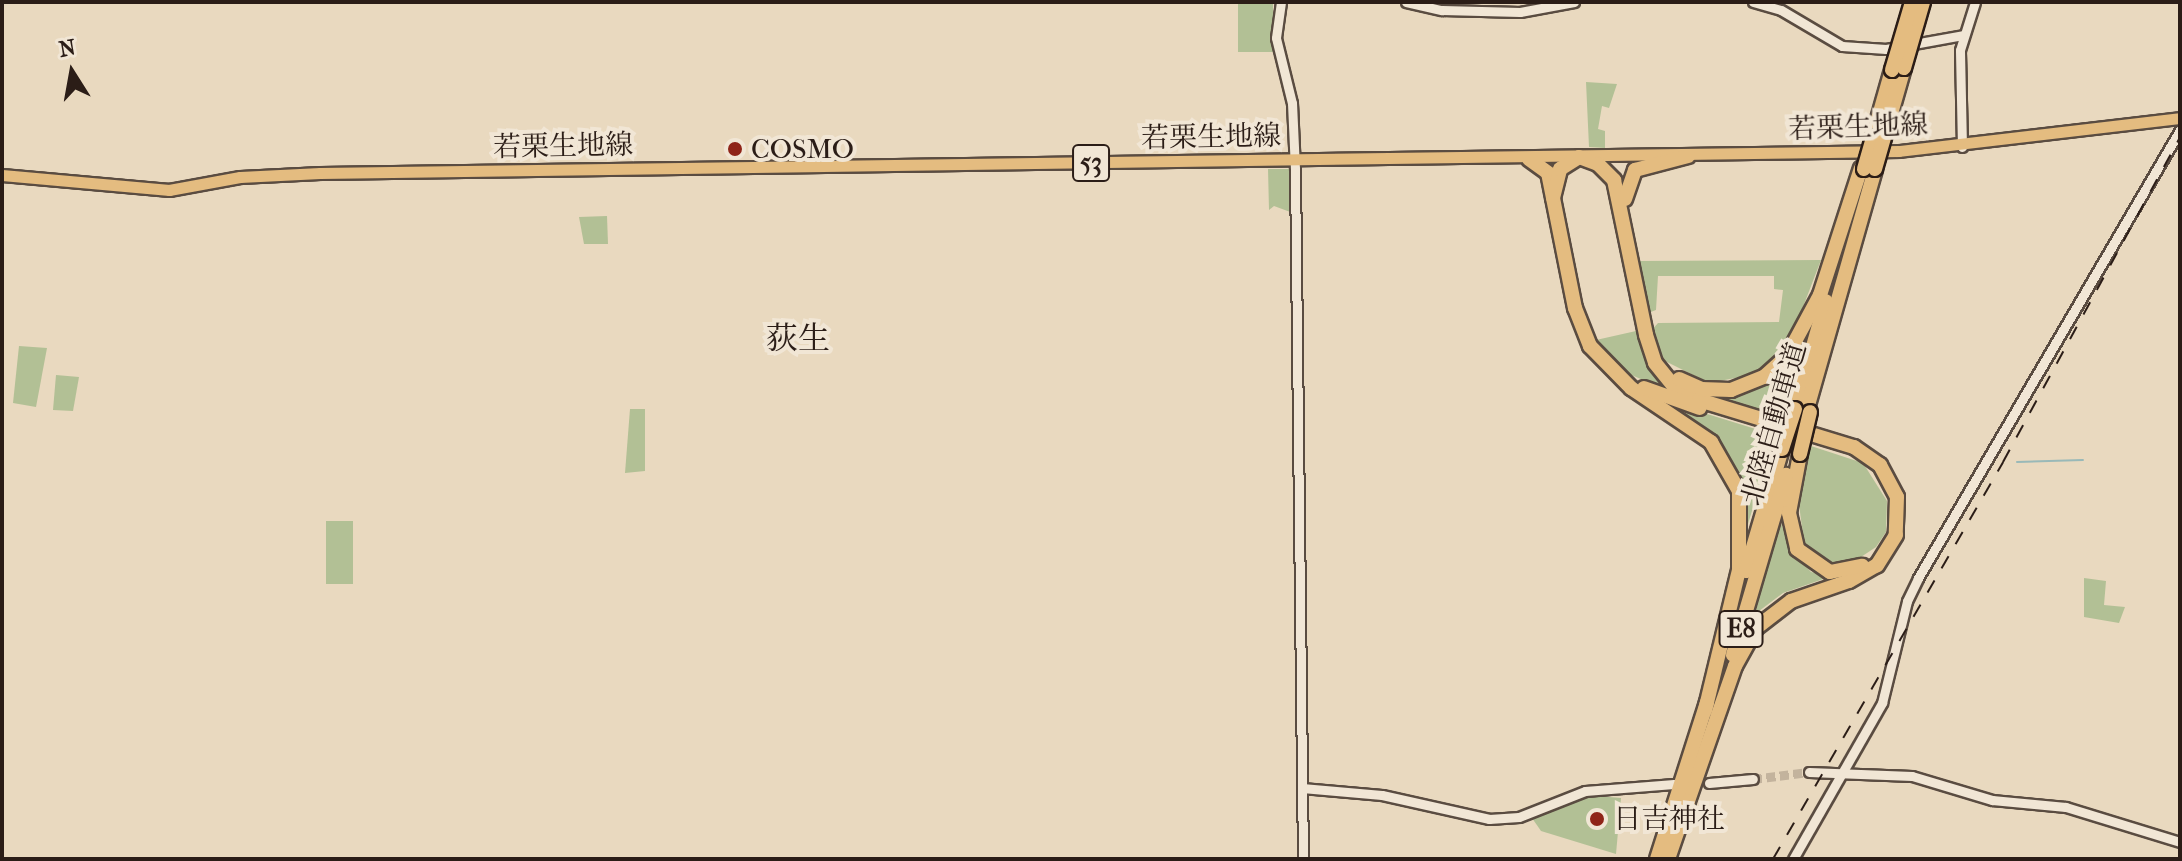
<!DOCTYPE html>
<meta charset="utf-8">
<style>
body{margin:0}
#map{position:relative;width:2182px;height:861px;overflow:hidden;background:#e9d9bf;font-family:"IM FELL French Canon","Noto Serif JP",serif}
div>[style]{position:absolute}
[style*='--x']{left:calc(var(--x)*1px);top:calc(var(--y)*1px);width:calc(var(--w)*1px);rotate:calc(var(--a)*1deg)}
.green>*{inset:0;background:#b2c095;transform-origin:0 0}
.stream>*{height:2px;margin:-1px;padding:0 1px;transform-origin:1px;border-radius:1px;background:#99b9b8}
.tertiary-tunnel>*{height:9px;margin-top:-4.5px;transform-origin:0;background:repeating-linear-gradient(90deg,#c3b39d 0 9px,transparent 0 13.5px)}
.roads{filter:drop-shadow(2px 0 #5a4c41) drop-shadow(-2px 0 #5a4c41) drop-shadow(0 2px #5a4c41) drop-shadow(0 -2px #5a4c41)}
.tertiary>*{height:9px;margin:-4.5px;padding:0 4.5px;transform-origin:4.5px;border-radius:4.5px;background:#f1e6d5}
.primary>*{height:11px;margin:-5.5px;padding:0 5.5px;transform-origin:5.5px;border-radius:5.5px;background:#e4bc80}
.motorway>*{height:14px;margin:-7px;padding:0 7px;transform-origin:7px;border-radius:7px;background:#e4bc80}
.rail>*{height:2px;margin-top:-1px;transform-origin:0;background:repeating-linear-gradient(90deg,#2b1d17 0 14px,transparent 0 28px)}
.bridges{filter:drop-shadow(2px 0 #2b1d17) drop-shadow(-2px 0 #2b1d17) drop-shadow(0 2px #2b1d17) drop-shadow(0 -2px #2b1d17)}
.motorway-bridge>*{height:14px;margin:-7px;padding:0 7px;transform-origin:7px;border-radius:7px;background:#e4bc80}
.dots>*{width:22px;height:22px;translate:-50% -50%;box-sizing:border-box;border:4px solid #f1e6d5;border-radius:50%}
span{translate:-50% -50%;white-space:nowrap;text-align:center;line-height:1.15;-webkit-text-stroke:8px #f1e6d5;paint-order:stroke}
.shield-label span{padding:2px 6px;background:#f1e6d5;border:2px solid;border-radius:6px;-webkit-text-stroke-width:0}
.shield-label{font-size:26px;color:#2b1d17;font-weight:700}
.street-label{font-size:28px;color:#2b1d17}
.poi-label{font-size:28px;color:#2b1d17}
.left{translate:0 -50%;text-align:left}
.quarter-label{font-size:32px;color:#2b1d17}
.frame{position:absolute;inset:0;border:4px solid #2b1d17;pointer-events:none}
.north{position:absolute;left:32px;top:32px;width:80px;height:80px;-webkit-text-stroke:6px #f1e6d5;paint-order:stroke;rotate:349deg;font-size:22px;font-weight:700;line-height:32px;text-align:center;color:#2b1d17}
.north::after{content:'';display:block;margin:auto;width:28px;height:36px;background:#2b1d17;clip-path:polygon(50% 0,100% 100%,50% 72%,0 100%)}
</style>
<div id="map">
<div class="green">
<i style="left:1238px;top:2px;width:35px;height:50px"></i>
<i style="clip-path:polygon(1586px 82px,1617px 84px,1609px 108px,1602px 106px,1598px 129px,1605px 131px,1605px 148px,1589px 147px)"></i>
<i style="clip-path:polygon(1268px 169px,1292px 169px,1293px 213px,1274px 206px,1269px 210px)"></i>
<i style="clip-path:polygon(607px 216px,608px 244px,584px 244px,579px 217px)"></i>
<i style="clip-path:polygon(1821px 260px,1793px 333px,1778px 354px,1751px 375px,1709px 383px,1665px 361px,1650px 332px,1658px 323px,1779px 322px,1783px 290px,1774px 289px,1774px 276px,1658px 276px,1656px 310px,1648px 313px,1638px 261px)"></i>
<i style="clip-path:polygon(1636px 331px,1648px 358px,1682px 396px,1624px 372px,1596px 340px)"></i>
<i style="clip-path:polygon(1805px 340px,1781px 417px,1697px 390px,1723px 394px,1793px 356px)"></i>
<i style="clip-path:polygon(19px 346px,47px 348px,36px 407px,13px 403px)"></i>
<i style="clip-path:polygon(56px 375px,79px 377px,73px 411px,53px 410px)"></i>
<i style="clip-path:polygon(1662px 400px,1775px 435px,1748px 524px,1739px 474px,1715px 436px)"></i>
<i style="clip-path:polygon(630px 409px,645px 409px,645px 471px,625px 473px)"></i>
<i style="clip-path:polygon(1811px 446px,1863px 463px,1887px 501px,1886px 532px,1876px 547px,1849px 565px,1825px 562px,1804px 542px,1798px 497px)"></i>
<i style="clip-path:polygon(1779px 519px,1794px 553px,1811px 572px,1832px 576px,1783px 593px,1755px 614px)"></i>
<i style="left:326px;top:521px;width:27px;height:63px"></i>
<i style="clip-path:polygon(2084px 578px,2106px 581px,2104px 605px,2125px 607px,2119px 623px,2084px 617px)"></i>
<i style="clip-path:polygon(1587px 795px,1621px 798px,1616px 854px,1541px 831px,1532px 818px)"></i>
</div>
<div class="stream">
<i style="--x:2017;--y:462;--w:66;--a:-1.7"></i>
</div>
<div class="tertiary-tunnel">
<i style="--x:1753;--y:779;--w:56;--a:-7.1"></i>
</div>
<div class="roads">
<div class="tertiary">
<i style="--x:1281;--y:2;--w:36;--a:98"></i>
<i style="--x:1276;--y:38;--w:67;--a:76.2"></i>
<i style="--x:1292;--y:103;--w:66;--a:87.4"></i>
<i style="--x:1295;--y:169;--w:690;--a:89.34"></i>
<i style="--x:1406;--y:2;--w:37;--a:13"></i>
<i style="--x:1442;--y:10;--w:78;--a:1.5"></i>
<i style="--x:1520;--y:12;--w:55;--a:-10.5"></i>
<i style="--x:1753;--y:2;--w:29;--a:16"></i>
<i style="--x:1781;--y:10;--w:71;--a:30.5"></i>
<i style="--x:1842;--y:46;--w:44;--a:3.9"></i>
<i style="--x:1886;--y:49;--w:78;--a:-10.3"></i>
<i style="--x:1962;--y:147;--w:97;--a:-91.2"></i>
<i style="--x:1960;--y:50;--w:50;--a:-72.6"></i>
<i style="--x:1809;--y:772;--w:103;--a:2.2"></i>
<i style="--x:1912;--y:776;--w:84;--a:16.7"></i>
<i style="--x:1992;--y:800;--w:74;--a:5.4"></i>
<i style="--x:2066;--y:807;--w:119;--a:17.1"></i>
<i style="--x:1709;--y:783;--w:44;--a:-5.2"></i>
<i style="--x:1302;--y:788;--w:80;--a:5"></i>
<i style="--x:1382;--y:795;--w:110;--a:12.6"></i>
<i style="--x:1489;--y:819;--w:30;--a:-4"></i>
<i style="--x:1519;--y:817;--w:71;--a:-21.5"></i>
<i style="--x:1585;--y:791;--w:89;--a:-4.5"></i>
<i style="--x:1793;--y:859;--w:180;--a:-60.3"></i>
<i style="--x:1882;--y:703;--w:105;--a:-76.2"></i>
<i style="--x:1907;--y:601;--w:25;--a:-64"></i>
<i style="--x:1918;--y:578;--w:519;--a:-59.68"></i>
</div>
<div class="primary">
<i style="--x:2;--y:175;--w:168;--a:5.1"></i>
<i style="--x:169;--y:190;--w:72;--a:-10.4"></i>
<i style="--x:240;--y:177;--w:80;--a:-2.9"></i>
<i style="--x:320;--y:173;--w:1579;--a:-0.8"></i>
<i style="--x:1899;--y:151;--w:283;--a:-6.7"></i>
</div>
<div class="motorway">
<i style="--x:1873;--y:137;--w:70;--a:-74.2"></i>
<i style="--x:1884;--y:138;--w:73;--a:-74.1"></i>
<i style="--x:1529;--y:159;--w:24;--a:36"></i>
<i style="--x:1548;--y:173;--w:138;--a:78.7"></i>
<i style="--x:1575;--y:308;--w:41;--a:68.5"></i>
<i style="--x:1590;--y:346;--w:59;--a:45.7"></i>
<i style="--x:1631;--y:388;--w:97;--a:34"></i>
<i style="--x:1711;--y:442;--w:56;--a:60.3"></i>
<i style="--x:1739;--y:491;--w:79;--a:90"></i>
<i style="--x:1739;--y:570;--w:145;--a:103.6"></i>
<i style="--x:1553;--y:198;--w:30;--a:-76"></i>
<i style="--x:1560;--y:169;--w:22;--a:-32"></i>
<i style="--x:1579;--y:157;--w:20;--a:20"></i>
<i style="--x:1598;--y:164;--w:23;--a:45"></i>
<i style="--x:1614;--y:180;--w:158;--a:78.3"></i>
<i style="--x:1646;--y:335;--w:29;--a:72"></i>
<i style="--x:1655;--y:363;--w:28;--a:51"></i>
<i style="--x:1673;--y:385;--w:30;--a:30"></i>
<i style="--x:1699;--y:400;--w:162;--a:16.9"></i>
<i style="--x:1854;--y:447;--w:32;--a:35"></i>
<i style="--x:1880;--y:465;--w:36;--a:62"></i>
<i style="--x:1897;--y:497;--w:38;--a:92"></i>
<i style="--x:1896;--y:535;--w:36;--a:122"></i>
<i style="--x:1877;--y:565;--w:32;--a:150"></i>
<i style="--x:1849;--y:581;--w:61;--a:161"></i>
<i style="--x:1791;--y:601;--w:44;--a:142.4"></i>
<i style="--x:1756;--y:628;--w:43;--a:118.9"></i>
<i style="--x:1735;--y:666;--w:149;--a:109.2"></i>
<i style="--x:1625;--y:199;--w:31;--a:-71"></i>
<i style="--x:1635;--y:170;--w:55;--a:-14.8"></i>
<i style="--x:1679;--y:379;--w:24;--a:24"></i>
<i style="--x:1701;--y:389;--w:30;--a:2"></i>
<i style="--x:1731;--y:390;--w:35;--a:-22"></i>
<i style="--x:1764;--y:377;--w:31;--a:-42"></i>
<i style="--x:1787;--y:356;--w:69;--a:-61.6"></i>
<i style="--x:1820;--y:295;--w:133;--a:-72.1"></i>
<i style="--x:1644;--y:388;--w:59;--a:19.7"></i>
<i style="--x:1795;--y:409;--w:112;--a:-74"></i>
<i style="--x:1806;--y:412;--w:253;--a:-74.1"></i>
<i style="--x:1800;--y:454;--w:60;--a:100.6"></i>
<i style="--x:1789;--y:513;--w:37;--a:77"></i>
<i style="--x:1797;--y:549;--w:40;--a:34.9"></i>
<i style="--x:1830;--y:572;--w:33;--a:-11"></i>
<i style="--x:1746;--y:571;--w:127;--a:-73.6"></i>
<i style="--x:1733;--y:655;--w:188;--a:-73.6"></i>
<i style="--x:1657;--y:859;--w:165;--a:-72.3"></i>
<i style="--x:1668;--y:859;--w:61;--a:-71"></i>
</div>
</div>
<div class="rail">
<i style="--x:1773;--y:859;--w:459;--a:-59.9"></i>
<i style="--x:2003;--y:462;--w:369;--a:-61.4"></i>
</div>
<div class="bridges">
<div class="motorway-bridge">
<i style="--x:1904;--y:68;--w:69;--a:-73.9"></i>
<i style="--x:1892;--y:70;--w:71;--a:-73.6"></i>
<i style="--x:1864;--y:169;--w:33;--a:-74"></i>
<i style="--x:1875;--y:169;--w:32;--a:-74"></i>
<i style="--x:1782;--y:449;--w:42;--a:-72"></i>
<i style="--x:1800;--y:454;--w:43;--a:-76.6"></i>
</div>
</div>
<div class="dots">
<i style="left:735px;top:149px;background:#8f2418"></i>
<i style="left:1597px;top:819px;background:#8f2418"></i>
</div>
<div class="shield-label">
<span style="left:1091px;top:163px">53</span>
<span style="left:1741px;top:629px">E8</span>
</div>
<div class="street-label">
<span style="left:1858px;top:127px;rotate:-2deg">若栗生地線</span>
<span style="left:1211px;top:137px;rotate:-1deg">若栗生地線</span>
<span style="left:563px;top:146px;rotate:-1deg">若栗生地線</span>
<span style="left:1774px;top:424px;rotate:-74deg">北陸自動車道</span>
</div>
<div class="poi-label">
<span class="left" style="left:751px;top:149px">COSMO</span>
<span class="left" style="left:1613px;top:819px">日吉神社</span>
</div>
<div class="quarter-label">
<span style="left:798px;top:339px">荻生</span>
</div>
<div class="frame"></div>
<div class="north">N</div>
</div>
